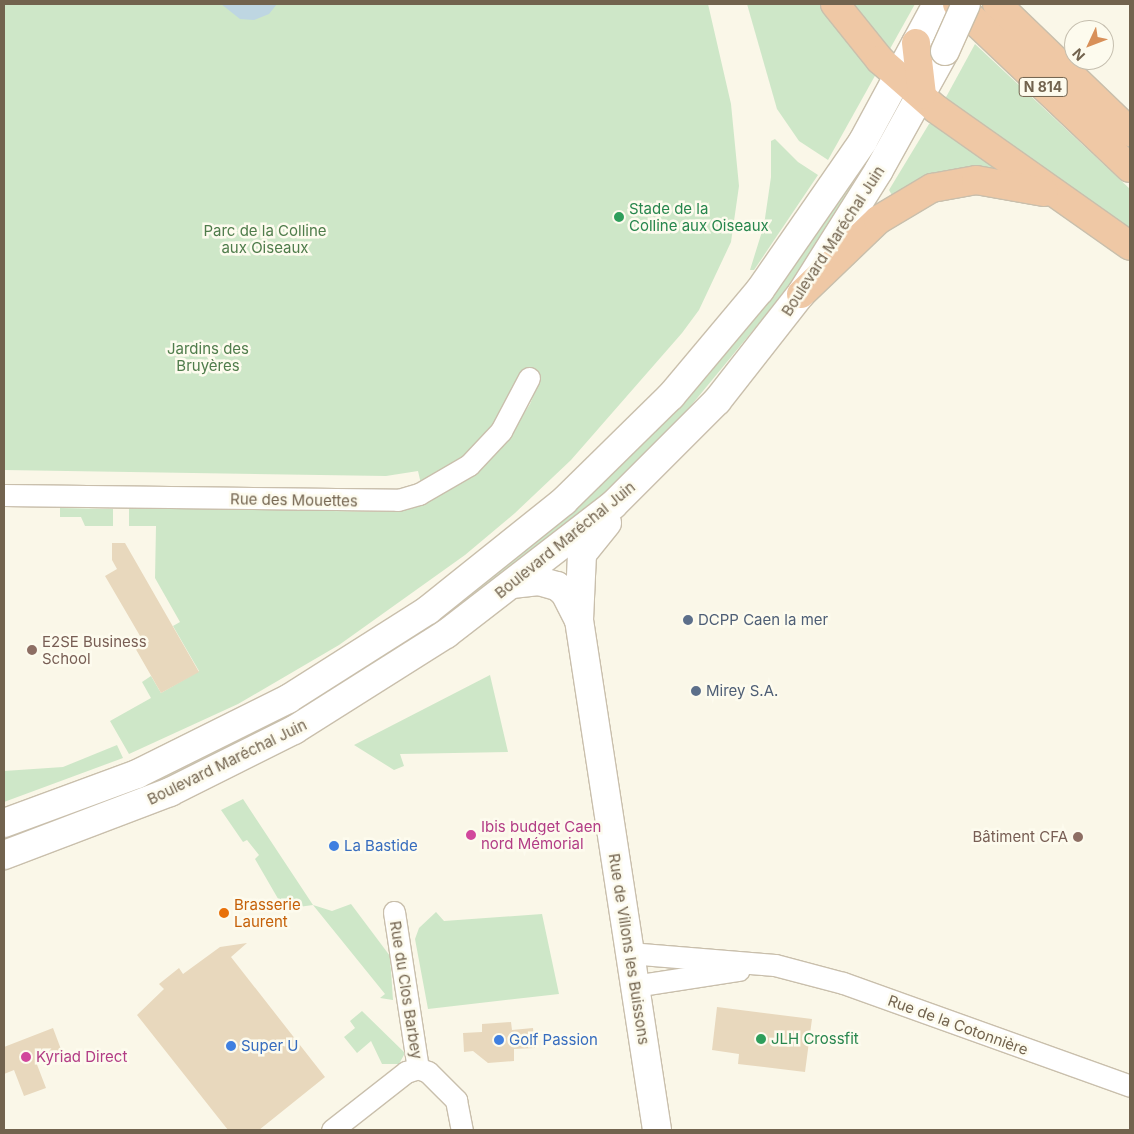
<!DOCTYPE html>
<meta charset="utf-8">
<style>
body{margin:0}
#map{position:relative;width:1134px;height:1134px;overflow:hidden;background:#faf7e8;font-family:Inter,sans-serif}
div>[style]{position:absolute}
[style*='--x']{left:calc(var(--x)*1px);top:calc(var(--y)*1px);width:calc(var(--w)*1px);rotate:calc(var(--a)*1deg)}
.green>*{inset:0;background:#cee7c8}
.water>*{inset:0;background:#bed6e2}
.building>*{inset:0;background:#e8d8bd}
.roads{filter:drop-shadow(1px 0 #c9bfac) drop-shadow(-1px 0 #c9bfac) drop-shadow(0 1px #c9bfac) drop-shadow(0 -1px #c9bfac)}
.street>*{height:21px;margin:-10.5px;padding:0 10.5px;transform-origin:10.5px;border-radius:10.5px;background:#fff}
.secondary>*{height:28px;margin:-14px;padding:0 14px;transform-origin:14px;border-radius:14px;background:#fff}
.highway>*{height:28px;margin:-14px;padding:0 14px;transform-origin:14px;border-radius:14px;background:#efc8a5}
.bridges{filter:drop-shadow(1px 0 #c9bea8) drop-shadow(-1px 0 #c9bea8) drop-shadow(0 1px #c9bea8) drop-shadow(0 -1px #c9bea8)}
.secondary-bridge>*{height:28px;margin:-14px;padding:0 14px;transform-origin:14px;border-radius:14px;background:#fff}
.dots>*{width:14px;height:14px;translate:-50% -50%;box-sizing:border-box;border:2px solid #fdfbee;border-radius:50%}
span{translate:-50% -50%;white-space:nowrap;text-align:center;line-height:1.15;-webkit-text-stroke:5px #fdfbee;paint-order:stroke}
.shield-label span{padding:1px 4px;background:#fdfbee;border:1px solid;border-radius:4px;-webkit-text-stroke-width:0}
.shield-label{font-size:14px;color:#72634e;font-weight:700}
.leisure-label{font-size:15px;color:#27864d}
.left{translate:0 -50%;text-align:left}
.park-label{font-size:15px;color:#4f7c4b}
.street-label{font-size:15px;color:#72634e}
.service-label{font-size:15px;color:#4e5e75}
.education-label{font-size:15px;color:#785e54}
.right{translate:-100% -50%;text-align:right}
.hotel-label{font-size:15px;color:#b23c85}
.shop-label{font-size:15px;color:#366cbe}
.food-label{font-size:15px;color:#c56008}
.frame{position:absolute;inset:0;border:5px solid #72634e;pointer-events:none}
.north{position:absolute;left:1064px;top:20px;width:50px;height:50px;box-sizing:border-box;background:#fdfbee;border:1px solid #c5beae;border-radius:50%;rotate:227deg;font-size:14px;font-weight:700;line-height:20px;text-align:center;color:#72634e}
.north::after{content:'';display:block;margin:auto;width:18px;height:22px;background:#d89059;clip-path:polygon(50% 0,100% 100%,50% 72%,0 100%)}
</style>
<div id="map">
<div class="green">
<i style="clip-path:polygon(4px 4px,708px 4px,731px 104px,739px 186px,731px 242px,699px 310px,682px 333px,571px 460px,515px 513px,465px 555px,339px 645px,238px 704px,129px 754px,110px 721px,151px 698px,142px 682px,151px 676px,161px 693px,199px 671px,173px 626px,180px 622px,155px 578px,156px 526px,129px 526px,129px 507px,385px 512px,422px 504px,460px 484px,500px 450px,530px 404px,538px 384px,505px 411px,467px 457px,421px 484px,418px 471px,386px 476px,4px 470px)"></i>
<i style="clip-path:polygon(747px 4px,915px 4px,828px 160px,799px 141px,777px 109px)"></i>
<i style="clip-path:polygon(975px 44px,1130px 189px,1130px 234px,945px 99px)"></i>
<i style="clip-path:polygon(937px 119px,1012px 173px,893px 197px,889px 190px,929px 124px)"></i>
<i style="clip-path:polygon(775px 139px,798px 162px,818px 175px,754px 270px,750px 270px,764px 225px,771px 177px,771px 141px)"></i>
<i style="clip-path:polygon(859px 185px,802px 271px,689px 408px,597px 501px,445px 625px,437px 615px,545px 530px,847px 186px)"></i>
<i style="clip-path:polygon(60px 508px,113px 509px,113px 526px,85px 526px,81px 517px,60px 517px)"></i>
<i style="clip-path:polygon(429px 618px,437px 630px,261px 740px,4px 847px,4px 832px)"></i>
<i style="clip-path:polygon(490px 675px,508px 752px,400px 754px,404px 766px,394px 770px,354px 745px)"></i>
<i style="clip-path:polygon(117px 745px,123px 758px,4px 802px,4px 771px,63px 767px)"></i>
<i style="clip-path:polygon(243px 799px,313px 905px,332px 911px,351px 904px,390px 956px,393px 1000px,380px 998px,385px 994px,313px 905px,284px 909px,255px 859px,259px 855px,247px 840px,243px 842px,221px 810px)"></i>
<i style="clip-path:polygon(436px 912px,444px 921px,542px 914px,559px 994px,428px 1009px,415px 939px,419px 928px)"></i>
<i style="clip-path:polygon(362px 1011px,405px 1053px,399px 1064px,382px 1064px,371px 1041px,357px 1053px,344px 1037px,355px 1028px,350px 1021px)"></i>
</div>
<div class="water">
<i style="clip-path:polygon(221px 4px,277px 4px,269px 14px,254px 20px,240px 19px)"></i>
</div>
<div class="building">
<i style="clip-path:polygon(112px 543px,125px 543px,199px 672px,161px 693px,134px 646px,143px 641px,105px 576px,117px 569px,112px 560px)"></i>
<i style="clip-path:polygon(247px 943px,231px 957px,325px 1077px,259px 1130px,228px 1130px,137px 1015px,164px 989px,159px 984px,179px 968px,183px 974px,220px 947px)"></i>
<i style="clip-path:polygon(717px 1007px,812px 1019px,805px 1072px,738px 1064px,739px 1054px,712px 1050px)"></i>
<i style="clip-path:polygon(511px 1022px,512px 1030px,533px 1028px,535px 1048px,514px 1049px,514px 1061px,488px 1063px,473px 1051px,464px 1052px,463px 1033px,482px 1032px,482px 1024px)"></i>
<i style="clip-path:polygon(53px 1028px,62px 1052px,36px 1062px,46px 1088px,24px 1096px,14px 1070px,4px 1074px,4px 1047px)"></i>
</div>
<div class="roads">
<div class="street">
<i style="--x:4;--y:495;--w:394;--a:0.7"></i>
<i style="--x:398;--y:500;--w:22;--a:-16"></i>
<i style="--x:419;--y:494;--w:58;--a:-30.1"></i>
<i style="--x:469;--y:465;--w:47;--a:-46.7"></i>
<i style="--x:501;--y:431;--w:60;--a:-62.2"></i>
<i style="--x:394;--y:912;--w:158;--a:81.3"></i>
<i style="--x:629;--y:953;--w:146;--a:4.7"></i>
<i style="--x:775;--y:965;--w:70;--a:14.8"></i>
<i style="--x:843;--y:983;--w:305;--a:19.7"></i>
<i style="--x:634;--y:986;--w:106;--a:-8.7"></i>
<i style="--x:332;--y:1130;--w:94;--a:-38.1"></i>
<i style="--x:406;--y:1072;--w:13;--a:-18"></i>
<i style="--x:418;--y:1068;--w:11;--a:22"></i>
<i style="--x:428;--y:1072;--w:40;--a:45"></i>
<i style="--x:456;--y:1100;--w:31;--a:79"></i>
</div>
<div class="secondary">
<i style="--x:607;--y:523;--w:40;--a:129"></i>
<i style="--x:582;--y:554;--w:66;--a:92.6"></i>
<i style="--x:579;--y:620;--w:516;--a:81.3"></i>
<i style="--x:512;--y:584;--w:27;--a:-6"></i>
<i style="--x:539;--y:581;--w:19;--a:16"></i>
<i style="--x:557;--y:586;--w:11;--a:41"></i>
<i style="--x:565;--y:593;--w:28;--a:63"></i>
<i style="--x:4;--y:823;--w:142;--a:-20.2"></i>
<i style="--x:137;--y:774;--w:169;--a:-26.4"></i>
<i style="--x:288;--y:699;--w:166;--a:-32.4"></i>
<i style="--x:428;--y:610;--w:174;--a:-38.7"></i>
<i style="--x:564;--y:501;--w:150;--a:-44.5"></i>
<i style="--x:671;--y:396;--w:138;--a:-50"></i>
<i style="--x:760;--y:290;--w:181;--a:-55.3"></i>
<i style="--x:863;--y:141;--w:156;--a:-61.6"></i>
<i style="--x:4;--y:855;--w:178;--a:-20.8"></i>
<i style="--x:170;--y:792;--w:139;--a:-26.6"></i>
<i style="--x:294;--y:730;--w:180;--a:-32.3"></i>
<i style="--x:446;--y:634;--w:211;--a:-37.7"></i>
<i style="--x:613;--y:505;--w:147;--a:-45"></i>
<i style="--x:717;--y:401;--w:136;--a:-51.9"></i>
<i style="--x:801;--y:294;--w:146;--a:-57.8"></i>
<i style="--x:879;--y:170;--w:136;--a:-61"></i>
</div>
<div class="highway">
<i style="--x:835;--y:4;--w:72;--a:51.2"></i>
<i style="--x:880;--y:60;--w:74;--a:41.2"></i>
<i style="--x:936;--y:109;--w:237;--a:35.2"></i>
<i style="--x:957;--y:4;--w:238;--a:43.5"></i>
<i style="--x:997;--y:4;--w:185;--a:43.9"></i>
<i style="--x:916;--y:43;--w:52;--a:83.4"></i>
<i style="--x:801;--y:294;--w:107;--a:-43.9"></i>
<i style="--x:878;--y:220;--w:63;--a:-30.7"></i>
<i style="--x:932;--y:188;--w:45;--a:-10.3"></i>
<i style="--x:976;--y:180;--w:69;--a:10"></i>
</div>
</div>
<div class="bridges">
<div class="secondary-bridge">
<i style="--x:945;--y:51;--w:51;--a:-65.9"></i>
</div>
</div>
<div class="dots">
<i style="left:619px;top:217px;background:#2e9e5b"></i>
<i style="left:688px;top:620px;background:#5c6f8a"></i>
<i style="left:32px;top:650px;background:#8d6e63"></i>
<i style="left:696px;top:691px;background:#5c6f8a"></i>
<i style="left:471px;top:835px;background:#d1479c"></i>
<i style="left:1078px;top:837px;background:#8d6e63"></i>
<i style="left:334px;top:846px;background:#3f7fe0"></i>
<i style="left:224px;top:913px;background:#e8710a"></i>
<i style="left:761px;top:1039px;background:#2e9e5b"></i>
<i style="left:499px;top:1040px;background:#3f7fe0"></i>
<i style="left:231px;top:1046px;background:#3f7fe0"></i>
<i style="left:26px;top:1057px;background:#d1479c"></i>
</div>
<div class="shield-label">
<span style="left:1043px;top:87px">N 814</span>
</div>
<div class="leisure-label">
<span class="left" style="left:629px;top:217px">Stade de la<br>Colline aux Oiseaux</span>
<span class="left" style="left:771px;top:1039px">JLH Crossfit</span>
</div>
<div class="park-label">
<span style="left:265px;top:239px">Parc de la Colline<br>aux Oiseaux</span>
<span style="left:208px;top:357px">Jardins des<br>Bruyères</span>
</div>
<div class="street-label">
<span style="left:833px;top:241px;rotate:-57deg">Boulevard Maréchal Juin</span>
<span style="left:294px;top:500px;rotate:1deg">Rue des Mouettes</span>
<span style="left:565px;top:540px;rotate:-39deg">Boulevard Maréchal Juin</span>
<span style="left:227px;top:762px;rotate:-26deg">Boulevard Maréchal Juin</span>
<span style="left:629px;top:949px;rotate:81deg">Rue de Villons les Buissons</span>
<span style="left:406px;top:990px;rotate:81deg">Rue du Clos Barbey</span>
<span style="left:958px;top:1025px;rotate:20deg">Rue de la Cotonnière</span>
</div>
<div class="service-label">
<span class="left" style="left:698px;top:620px">DCPP Caen la mer</span>
<span class="left" style="left:706px;top:691px">Mirey S.A.</span>
</div>
<div class="education-label">
<span class="left" style="left:42px;top:650px">E2SE Business<br>School</span>
<span class="right" style="left:1068px;top:837px">Bâtiment CFA</span>
</div>
<div class="hotel-label">
<span class="left" style="left:481px;top:835px">Ibis budget Caen<br>nord Mémorial</span>
<span class="left" style="left:36px;top:1057px">Kyriad Direct</span>
</div>
<div class="shop-label">
<span class="left" style="left:344px;top:846px">La Bastide</span>
<span class="left" style="left:509px;top:1040px">Golf Passion</span>
<span class="left" style="left:241px;top:1046px">Super U</span>
</div>
<div class="food-label">
<span class="left" style="left:234px;top:913px">Brasserie<br>Laurent</span>
</div>
<div class="frame"></div>
<div class="north">N</div>
</div>
